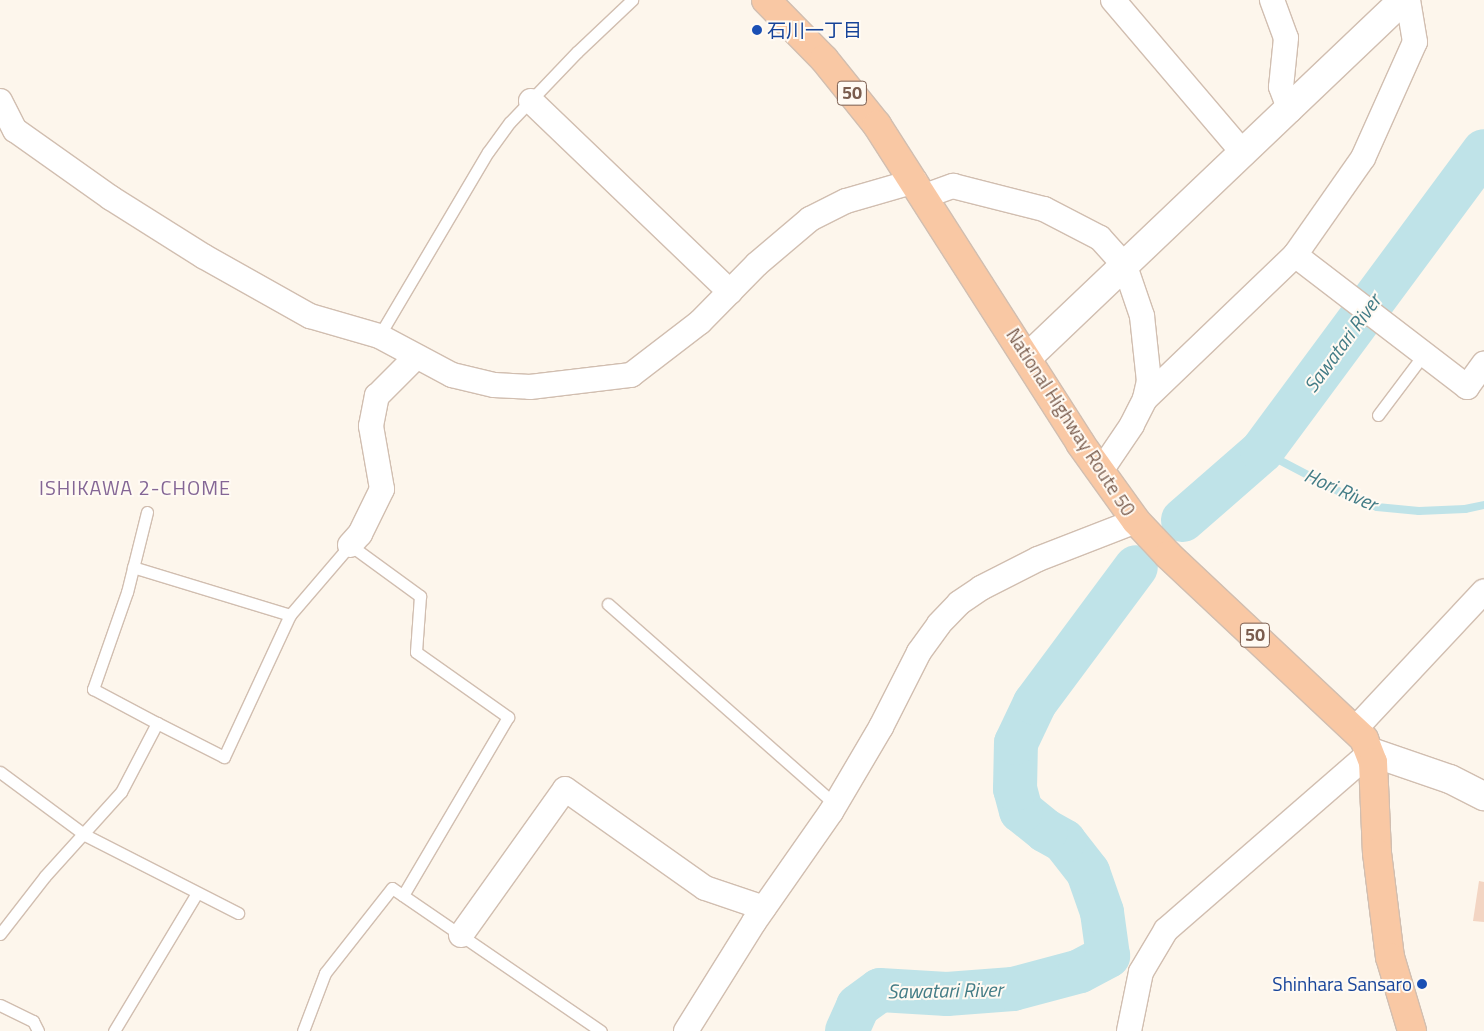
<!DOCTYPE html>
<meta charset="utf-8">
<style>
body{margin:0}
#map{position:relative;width:1484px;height:1031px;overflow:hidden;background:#fdf6ec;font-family:"Titillium Web","Noto Sans JP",sans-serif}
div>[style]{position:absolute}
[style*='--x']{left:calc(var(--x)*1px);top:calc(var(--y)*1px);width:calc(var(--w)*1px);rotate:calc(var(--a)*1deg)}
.stream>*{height:8px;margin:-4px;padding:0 4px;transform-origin:4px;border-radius:4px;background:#bfe3e8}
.river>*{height:44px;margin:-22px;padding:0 22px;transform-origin:22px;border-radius:22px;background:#bfe3e8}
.building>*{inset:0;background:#f3d5c3}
.roads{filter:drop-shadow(1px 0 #d1beb0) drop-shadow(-1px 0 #d1beb0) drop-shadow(0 1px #d1beb0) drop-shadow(0 -1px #d1beb0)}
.service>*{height:11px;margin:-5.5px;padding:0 5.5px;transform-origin:5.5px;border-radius:5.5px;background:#fff}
.minor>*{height:24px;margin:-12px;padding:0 12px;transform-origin:12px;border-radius:12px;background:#fff}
.tertiary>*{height:28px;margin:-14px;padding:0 14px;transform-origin:14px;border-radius:14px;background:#fff}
.secondary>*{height:28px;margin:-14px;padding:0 14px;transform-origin:14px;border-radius:14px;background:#fff}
.trunk>*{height:28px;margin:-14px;padding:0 14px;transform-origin:14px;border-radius:14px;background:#f9c8a4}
.dots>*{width:14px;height:14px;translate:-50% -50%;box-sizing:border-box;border:2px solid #fffaf3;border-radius:50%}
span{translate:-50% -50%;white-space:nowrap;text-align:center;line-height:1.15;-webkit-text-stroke:4px #fffaf3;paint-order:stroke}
.shield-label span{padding:1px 4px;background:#fffaf3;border:1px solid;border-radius:4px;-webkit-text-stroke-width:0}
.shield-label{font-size:18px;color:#7a5c4d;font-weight:700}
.transit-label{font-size:19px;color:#164399}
.left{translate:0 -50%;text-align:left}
.right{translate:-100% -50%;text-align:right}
.street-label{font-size:19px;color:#7a5c4d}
.water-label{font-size:20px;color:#437c86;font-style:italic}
.neighbourhood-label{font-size:20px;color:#846695;letter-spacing:1px}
</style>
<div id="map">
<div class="stream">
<i style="--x:1262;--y:451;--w:88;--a:27.7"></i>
<i style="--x:1340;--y:492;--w:40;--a:22"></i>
<i style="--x:1377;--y:507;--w:42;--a:5.4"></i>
<i style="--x:1419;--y:511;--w:46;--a:-2.5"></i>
<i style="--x:1465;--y:509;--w:19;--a:-12"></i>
</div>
<div class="river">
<i style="--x:1183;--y:520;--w:105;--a:-41.1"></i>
<i style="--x:1262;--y:451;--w:373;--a:-53.5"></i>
<i style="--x:847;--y:1031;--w:27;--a:-66"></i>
<i style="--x:858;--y:1006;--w:27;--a:-36"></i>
<i style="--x:880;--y:990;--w:67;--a:3.4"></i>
<i style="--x:947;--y:994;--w:66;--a:-4.3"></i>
<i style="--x:1013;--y:989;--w:69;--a:-15"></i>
<i style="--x:1080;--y:971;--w:32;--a:-28"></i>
<i style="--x:1108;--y:956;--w:44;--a:-97.8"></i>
<i style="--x:1102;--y:912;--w:42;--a:-109.3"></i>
<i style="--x:1088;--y:872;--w:39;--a:-128"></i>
<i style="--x:1064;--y:841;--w:21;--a:-151"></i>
<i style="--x:1046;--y:831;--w:32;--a:-141"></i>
<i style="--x:1021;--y:811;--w:23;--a:-105"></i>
<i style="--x:1015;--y:789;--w:46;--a:-88.8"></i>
<i style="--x:1016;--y:743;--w:44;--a:-64.6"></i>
<i style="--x:1035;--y:703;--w:169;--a:-53.4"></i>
</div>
<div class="building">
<i style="clip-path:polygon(1479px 881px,1484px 882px,1484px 922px,1473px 921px)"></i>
</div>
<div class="roads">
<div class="service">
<i style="--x:379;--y:336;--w:214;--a:-59.4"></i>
<i style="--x:488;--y:152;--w:37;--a:-54"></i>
<i style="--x:510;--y:122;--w:97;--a:-46.3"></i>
<i style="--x:577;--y:52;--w:76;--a:-43.4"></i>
<i style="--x:1378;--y:415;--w:76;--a:-53"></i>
<i style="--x:147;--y:512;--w:82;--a:104"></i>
<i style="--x:127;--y:592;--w:103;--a:109.3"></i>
<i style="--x:93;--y:689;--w:72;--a:28"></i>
<i style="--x:133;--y:567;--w:164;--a:17"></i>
<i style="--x:608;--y:604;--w:303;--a:41.4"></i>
<i style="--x:0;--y:772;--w:106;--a:36.5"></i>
<i style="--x:85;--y:835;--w:172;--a:27"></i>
<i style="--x:0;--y:934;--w:73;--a:-52.2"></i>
<i style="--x:45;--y:876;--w:113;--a:-47.9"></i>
<i style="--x:121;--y:792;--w:78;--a:-62.4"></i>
<i style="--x:157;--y:723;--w:75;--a:26.9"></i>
<i style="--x:224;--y:757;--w:157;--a:-65.1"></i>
<i style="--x:290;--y:615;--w:92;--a:-49.4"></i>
<i style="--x:350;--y:545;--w:87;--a:36.1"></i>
<i style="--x:420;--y:596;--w:56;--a:94.1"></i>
<i style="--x:416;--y:652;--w:113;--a:35.2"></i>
<i style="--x:508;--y:717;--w:207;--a:120.5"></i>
<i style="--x:0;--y:1005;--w:37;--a:26"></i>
<i style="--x:33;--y:1021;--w:11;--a:63"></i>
<i style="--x:114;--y:1031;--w:161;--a:-59"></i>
<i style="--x:303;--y:1031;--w:62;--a:-69.2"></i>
<i style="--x:325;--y:973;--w:108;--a:-51.8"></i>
<i style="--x:392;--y:888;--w:253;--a:34.4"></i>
</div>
<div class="minor">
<i style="--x:1113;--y:0;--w:202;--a:49.6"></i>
<i style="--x:1272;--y:0;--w:40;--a:69.8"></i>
<i style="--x:1286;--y:38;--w:49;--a:95.8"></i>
<i style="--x:1281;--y:87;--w:25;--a:69"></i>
<i style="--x:0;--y:101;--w:33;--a:63"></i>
<i style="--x:15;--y:130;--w:118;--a:35.3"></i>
<i style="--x:111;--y:198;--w:109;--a:32.2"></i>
<i style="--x:203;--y:256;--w:123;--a:29.3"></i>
<i style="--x:310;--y:316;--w:72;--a:16.2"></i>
<i style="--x:379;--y:336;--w:83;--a:28.1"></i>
<i style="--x:452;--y:375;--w:43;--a:13.4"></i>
<i style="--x:494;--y:385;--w:36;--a:3"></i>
<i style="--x:530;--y:387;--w:102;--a:-6.8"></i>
<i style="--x:631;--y:375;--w:87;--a:-37.5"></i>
<i style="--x:700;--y:322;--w:81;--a:-45.5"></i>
<i style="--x:757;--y:264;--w:70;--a:-40.3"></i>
<i style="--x:810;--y:219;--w:40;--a:-26.6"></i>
<i style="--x:846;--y:201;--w:72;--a:-16.2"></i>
<i style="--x:531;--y:101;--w:276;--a:43.8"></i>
<i style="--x:925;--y:196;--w:30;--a:-20"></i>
<i style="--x:953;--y:186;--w:94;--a:14.2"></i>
<i style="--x:1044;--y:209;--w:63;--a:27.4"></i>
<i style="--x:1100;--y:238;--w:38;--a:48"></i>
<i style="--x:1125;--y:266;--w:53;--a:71.2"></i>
<i style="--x:1142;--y:316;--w:65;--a:83.9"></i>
<i style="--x:1149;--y:381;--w:18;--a:103"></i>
<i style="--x:1145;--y:399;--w:29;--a:117"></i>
<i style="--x:1132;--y:425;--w:57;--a:124.2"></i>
<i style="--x:1295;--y:255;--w:217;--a:37.5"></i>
<i style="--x:1467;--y:387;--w:29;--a:-54"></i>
<i style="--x:1145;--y:399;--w:208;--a:-43.8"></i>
<i style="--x:1295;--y:255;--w:118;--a:-55"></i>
<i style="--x:1363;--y:158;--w:127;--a:-65.9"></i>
<i style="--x:1415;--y:42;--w:43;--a:-99.5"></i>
<i style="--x:350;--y:545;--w:15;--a:-48"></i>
<i style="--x:360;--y:534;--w:50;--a:-63.9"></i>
<i style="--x:382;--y:489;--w:64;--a:-99.9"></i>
<i style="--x:371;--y:426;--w:31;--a:-79"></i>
<i style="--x:377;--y:396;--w:54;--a:-45"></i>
<i style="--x:1356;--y:728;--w:187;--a:-46.9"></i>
<i style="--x:461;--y:935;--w:179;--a:-54.5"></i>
<i style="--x:565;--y:789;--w:171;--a:35.3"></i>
<i style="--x:705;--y:888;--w:62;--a:18.7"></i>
<i style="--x:686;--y:1031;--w:128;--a:-58"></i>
<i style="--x:754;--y:922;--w:134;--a:-55"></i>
<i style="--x:831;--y:812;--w:99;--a:-59.5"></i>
<i style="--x:881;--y:727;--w:84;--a:-63.1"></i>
<i style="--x:919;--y:652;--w:34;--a:-54"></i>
<i style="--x:939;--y:624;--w:29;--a:-46"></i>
<i style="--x:959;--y:603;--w:27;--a:-34"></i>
<i style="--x:981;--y:588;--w:64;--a:-27"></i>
<i style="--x:1038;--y:559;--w:105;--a:-21.2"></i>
<i style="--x:1129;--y:1031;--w:60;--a:-78.5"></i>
<i style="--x:1141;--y:972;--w:49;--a:-59.2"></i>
<i style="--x:1166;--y:930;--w:271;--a:-41"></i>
</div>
<div class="tertiary">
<i style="--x:1027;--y:358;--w:519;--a:-43.6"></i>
</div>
<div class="secondary">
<i style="--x:1371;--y:752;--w:83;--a:18.9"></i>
<i style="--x:1450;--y:779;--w:38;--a:27"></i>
</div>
<div class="trunk">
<i style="--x:766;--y:0;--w:83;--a:45.5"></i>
<i style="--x:824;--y:59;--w:85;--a:51.2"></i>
<i style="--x:877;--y:125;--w:377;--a:57.4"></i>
<i style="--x:1080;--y:443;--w:96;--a:54.3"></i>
<i style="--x:1136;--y:521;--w:47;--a:46.7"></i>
<i style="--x:1168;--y:555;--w:269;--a:43.2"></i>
<i style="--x:1364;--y:739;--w:25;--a:69"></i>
<i style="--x:1373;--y:762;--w:91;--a:87.5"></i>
<i style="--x:1377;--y:853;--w:105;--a:82.9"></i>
<i style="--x:1390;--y:957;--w:77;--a:73.4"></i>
</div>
</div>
<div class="dots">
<i style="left:757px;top:30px;background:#1a4fb4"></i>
<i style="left:1422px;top:984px;background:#1a4fb4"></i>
</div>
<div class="shield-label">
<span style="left:852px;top:93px">50</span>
<span style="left:1255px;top:635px">50</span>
</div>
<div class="transit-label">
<span class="left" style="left:767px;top:30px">石川一丁目</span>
<span class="right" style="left:1412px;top:984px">Shinhara Sansaro</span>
</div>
<div class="street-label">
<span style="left:1071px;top:422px;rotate:57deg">National Highway Route 50</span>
</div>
<div class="water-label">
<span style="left:1342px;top:343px;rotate:-54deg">Sawatari River</span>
<span style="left:1341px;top:489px;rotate:24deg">Hori River</span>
<span style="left:945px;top:990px;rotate:-1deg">Sawatari River</span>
</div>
<div class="neighbourhood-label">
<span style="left:135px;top:487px">ISHIKAWA 2-CHOME</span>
</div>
</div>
